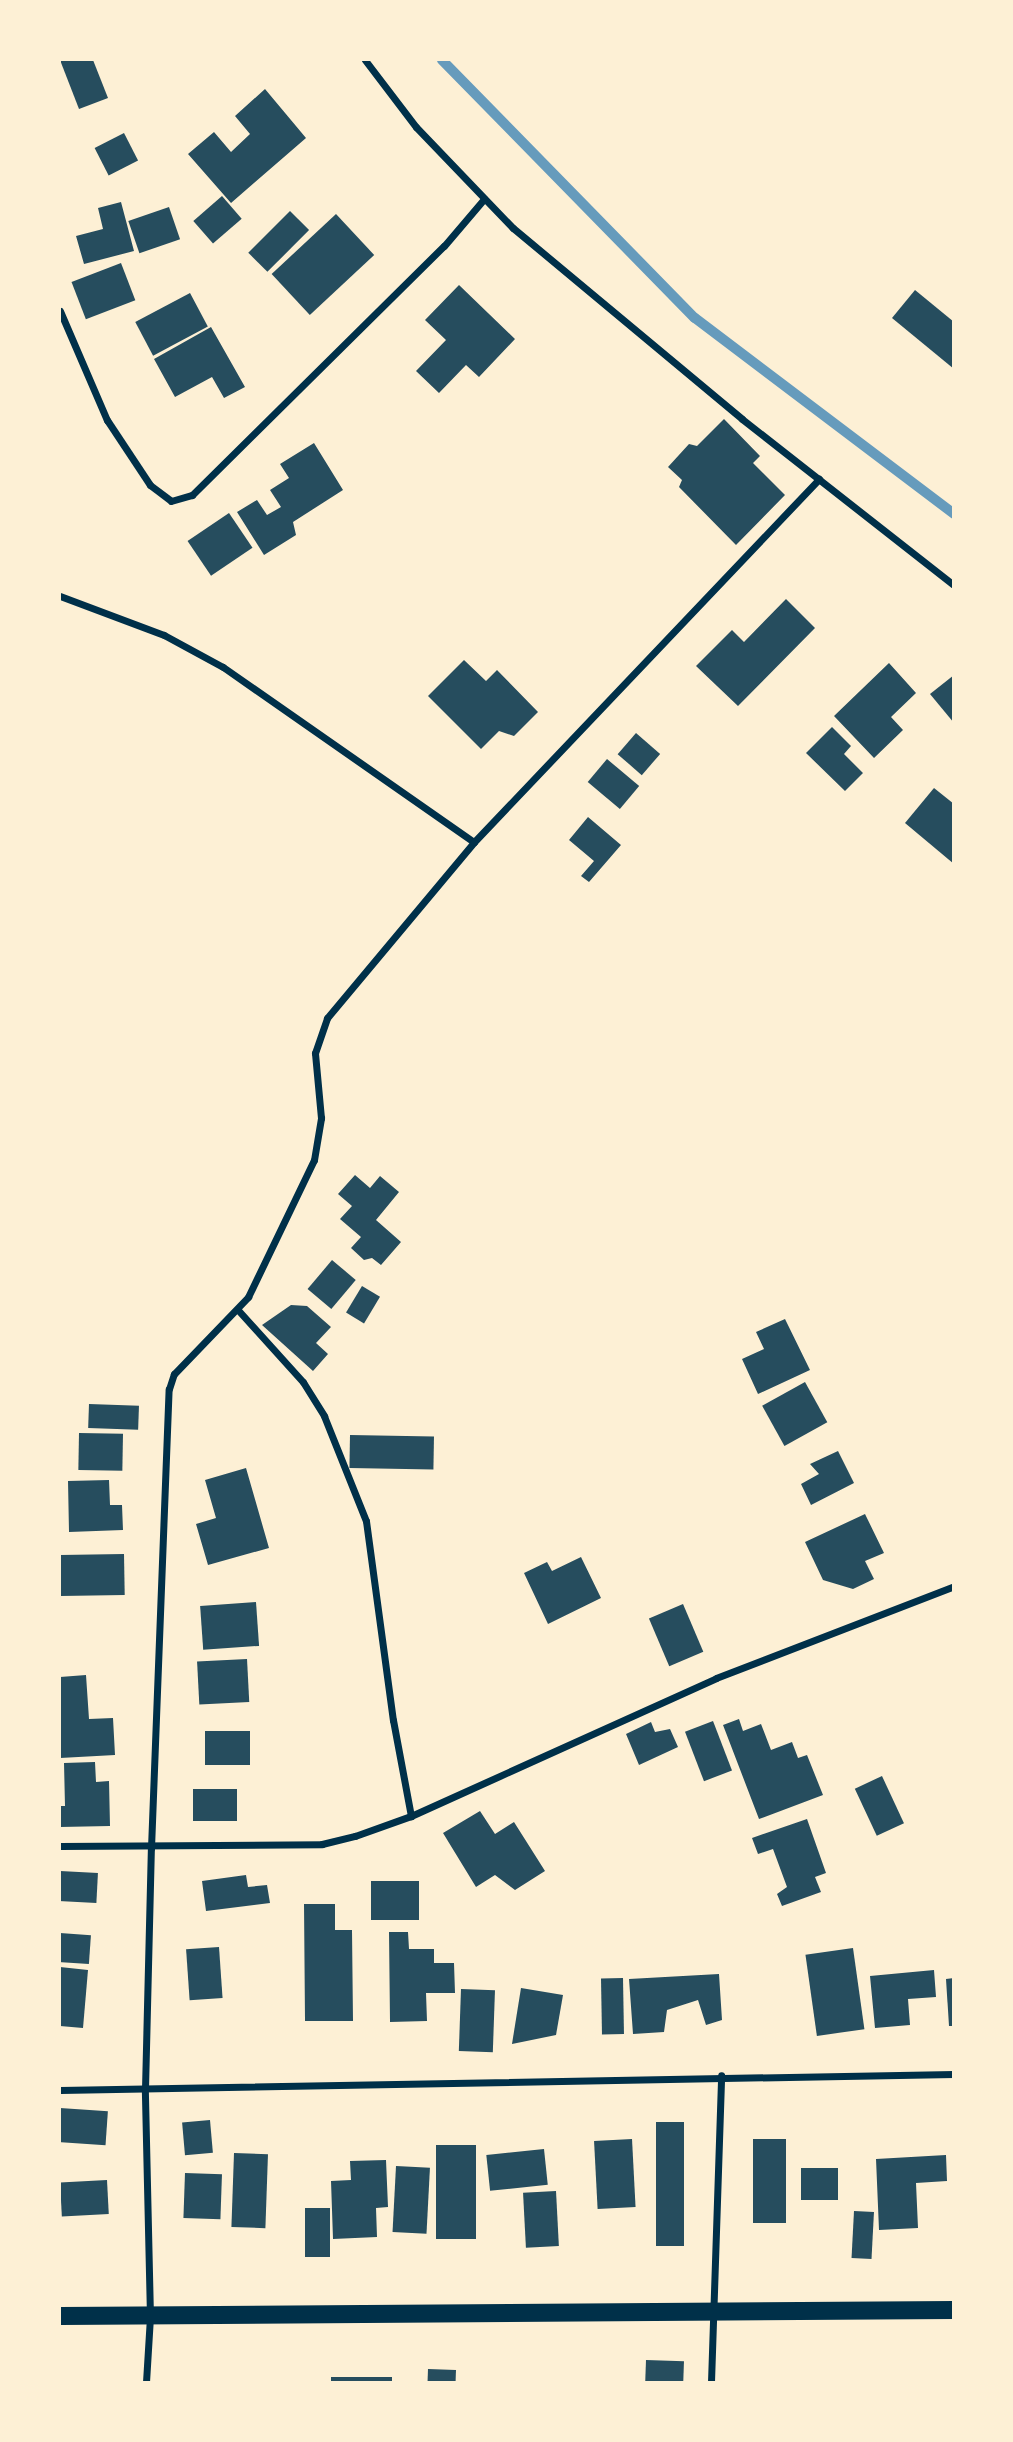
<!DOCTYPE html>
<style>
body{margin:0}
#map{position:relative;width:1013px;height:2442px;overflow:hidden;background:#fdf0d5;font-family:Arial,sans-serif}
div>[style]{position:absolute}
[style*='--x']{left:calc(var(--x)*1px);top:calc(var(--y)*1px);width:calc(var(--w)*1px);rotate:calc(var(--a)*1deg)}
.stream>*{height:10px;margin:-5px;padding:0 5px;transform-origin:5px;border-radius:5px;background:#669bbc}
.building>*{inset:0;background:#264d5e;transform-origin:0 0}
.minor>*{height:7px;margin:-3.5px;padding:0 3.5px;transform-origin:3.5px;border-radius:3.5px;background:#003049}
.primary>*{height:18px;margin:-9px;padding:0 9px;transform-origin:9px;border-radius:9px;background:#003049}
span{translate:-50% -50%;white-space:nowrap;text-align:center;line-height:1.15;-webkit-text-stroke:5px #fdf0d5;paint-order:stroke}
.frame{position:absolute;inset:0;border:61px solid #fdf0d5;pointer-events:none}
</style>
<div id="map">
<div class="stream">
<i style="--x:442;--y:60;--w:361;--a:45.6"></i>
<i style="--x:695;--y:318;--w:325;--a:37.1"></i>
</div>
<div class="building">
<i style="clip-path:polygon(60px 60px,93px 60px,108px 98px,79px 109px)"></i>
<i style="clip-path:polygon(265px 89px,306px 138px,231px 203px,188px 154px,214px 132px,231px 152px,250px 134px,235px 116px)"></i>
<i style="left:124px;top:133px;width:31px;height:33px;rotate:63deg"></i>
<i style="left:222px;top:196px;width:30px;height:38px;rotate:49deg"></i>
<i style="clip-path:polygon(121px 202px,134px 251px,84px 264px,76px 236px,103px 229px,98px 208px)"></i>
<i style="left:169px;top:207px;width:34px;height:43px;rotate:71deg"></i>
<i style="left:290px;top:211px;width:27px;height:59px;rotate:45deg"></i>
<i style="left:336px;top:214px;width:56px;height:88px;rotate:47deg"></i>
<i style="left:121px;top:263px;width:40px;height:53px;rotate:69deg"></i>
<i style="clip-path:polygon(459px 285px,515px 339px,479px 377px,466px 365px,439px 393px,416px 371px,446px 340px,425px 320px)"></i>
<i style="clip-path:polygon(915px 290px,954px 322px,954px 369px,892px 318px)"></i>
<i style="left:190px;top:293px;width:38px;height:62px;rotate:62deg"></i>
<i style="clip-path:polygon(211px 327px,245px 387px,224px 398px,212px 377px,175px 397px,154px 359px)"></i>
<i style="clip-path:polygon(724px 419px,760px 456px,753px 463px,785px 495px,736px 545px,679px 487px,682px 480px,668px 467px,689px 444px,697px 446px)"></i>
<i style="clip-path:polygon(314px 443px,343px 490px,293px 522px,296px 535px,264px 555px,237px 512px,257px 500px,267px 515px,281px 507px,270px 490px,289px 478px,280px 464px)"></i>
<i style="left:229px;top:513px;width:42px;height:50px;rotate:56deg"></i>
<i style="clip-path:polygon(786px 599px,815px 628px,738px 706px,696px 666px,732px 630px,744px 642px)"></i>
<i style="clip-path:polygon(464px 660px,486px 681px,497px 670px,538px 712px,514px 736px,499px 731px,481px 749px,428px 696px)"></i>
<i style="clip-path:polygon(889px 663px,916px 693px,891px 717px,903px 730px,874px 758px,834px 716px)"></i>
<i style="clip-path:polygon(954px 675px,954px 723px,930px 694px)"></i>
<i style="clip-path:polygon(832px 727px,851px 746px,844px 754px,863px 773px,845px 791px,806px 753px)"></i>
<i style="left:636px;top:733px;width:32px;height:28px;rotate:41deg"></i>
<i style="left:607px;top:759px;width:42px;height:30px;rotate:40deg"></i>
<i style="clip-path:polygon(934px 788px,954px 804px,954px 864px,905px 823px)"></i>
<i style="clip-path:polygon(588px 817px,621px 845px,589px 882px,581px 876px,594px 861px,569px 840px)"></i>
<i style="clip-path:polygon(355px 1175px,370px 1188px,380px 1176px,399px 1192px,376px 1220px,401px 1242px,381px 1265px,372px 1258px,364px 1260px,351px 1248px,361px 1237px,340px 1219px,352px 1206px,338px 1194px)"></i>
<i style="left:332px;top:1260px;width:31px;height:38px;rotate:40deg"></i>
<i style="left:362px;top:1286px;width:21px;height:31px;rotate:31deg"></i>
<i style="clip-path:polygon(291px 1305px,307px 1306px,331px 1327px,316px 1343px,328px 1354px,313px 1371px,262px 1325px)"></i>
<i style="clip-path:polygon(785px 1319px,810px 1370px,758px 1394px,742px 1359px,764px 1349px,756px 1332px)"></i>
<i style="left:805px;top:1382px;width:46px;height:49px;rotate:61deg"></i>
<i style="left:89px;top:1404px;width:50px;height:24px;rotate:2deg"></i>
<i style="left:79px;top:1433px;width:44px;height:37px;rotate:1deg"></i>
<i style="left:350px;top:1435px;width:84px;height:33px;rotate:1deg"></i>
<i style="clip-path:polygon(838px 1451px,854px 1483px,811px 1505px,801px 1484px,819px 1474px,810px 1464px)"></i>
<i style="clip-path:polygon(246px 1468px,269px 1548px,208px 1565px,196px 1524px,216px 1518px,205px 1480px)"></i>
<i style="clip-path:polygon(109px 1480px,110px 1505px,122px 1505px,123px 1530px,69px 1532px,68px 1481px)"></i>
<i style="clip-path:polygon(865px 1514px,884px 1553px,865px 1561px,874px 1579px,853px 1589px,823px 1580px,805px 1542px)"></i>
<i style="left:124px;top:1554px;width:41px;height:64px;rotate:89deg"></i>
<i style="clip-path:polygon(581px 1557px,601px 1598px,548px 1624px,524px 1573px,547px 1562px,552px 1571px)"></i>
<i style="left:256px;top:1602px;width:44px;height:56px;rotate:86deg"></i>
<i style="left:683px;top:1604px;width:52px;height:37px;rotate:67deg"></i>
<i style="left:247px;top:1659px;width:43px;height:50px;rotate:87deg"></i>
<i style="clip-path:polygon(86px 1675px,89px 1719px,113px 1718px,115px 1755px,60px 1758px,60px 1677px)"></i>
<i style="clip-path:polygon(739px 1719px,743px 1731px,761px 1724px,771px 1750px,792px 1742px,798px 1758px,807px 1755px,823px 1795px,759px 1819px,723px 1725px)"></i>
<i style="left:713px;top:1721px;width:53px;height:30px;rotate:69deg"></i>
<i style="clip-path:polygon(651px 1722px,655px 1732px,670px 1729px,678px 1747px,639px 1765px,626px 1734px)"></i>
<i style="left:205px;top:1731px;width:45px;height:34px"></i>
<i style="clip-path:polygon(95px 1762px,96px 1782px,109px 1781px,110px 1826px,60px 1827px,60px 1806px,65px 1806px,64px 1763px)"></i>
<i style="left:882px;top:1776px;width:52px;height:30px;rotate:65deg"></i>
<i style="left:193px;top:1789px;width:44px;height:32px"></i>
<i style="clip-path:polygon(480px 1811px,495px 1834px,514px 1822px,545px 1871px,515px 1890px,495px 1875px,476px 1887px,443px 1833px)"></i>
<i style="clip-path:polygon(807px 1819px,826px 1873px,815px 1877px,821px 1892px,782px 1906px,777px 1894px,787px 1887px,773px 1849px,758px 1854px,752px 1838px)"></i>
<i style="left:60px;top:1871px;width:38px;height:30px;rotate:3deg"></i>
<i style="clip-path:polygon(246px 1875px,248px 1887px,267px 1885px,270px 1903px,206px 1911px,202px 1881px)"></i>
<i style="left:371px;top:1881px;width:48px;height:39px"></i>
<i style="clip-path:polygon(304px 1904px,335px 1904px,335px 1930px,352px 1930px,353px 2021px,305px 2021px)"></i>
<i style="clip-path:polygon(389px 1932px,408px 1932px,409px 1949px,434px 1949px,434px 1963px,454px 1963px,455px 1993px,426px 1993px,427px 2021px,390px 2022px)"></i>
<i style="left:60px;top:1933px;width:31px;height:29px;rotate:4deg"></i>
<i style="left:219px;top:1947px;width:51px;height:33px;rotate:86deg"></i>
<i style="left:853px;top:1948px;width:82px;height:48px;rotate:82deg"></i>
<i style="clip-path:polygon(60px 1967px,88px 1970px,83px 2028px,60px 2026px)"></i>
<i style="clip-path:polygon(934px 1970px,936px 1997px,908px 1999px,910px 2025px,875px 2028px,870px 1976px)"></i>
<i style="clip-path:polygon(719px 1974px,722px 2020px,706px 2025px,698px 2000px,667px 2010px,664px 2032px,633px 2034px,629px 1979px)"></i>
<i style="left:623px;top:1978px;width:56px;height:22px;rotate:89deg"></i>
<i style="clip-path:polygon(954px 1978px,954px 2026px,949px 2026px,946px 1979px)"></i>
<i style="clip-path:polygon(521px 1988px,563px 1995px,556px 2035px,512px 2044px)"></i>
<i style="left:461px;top:1989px;width:34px;height:62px;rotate:2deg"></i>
<i style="left:60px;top:2108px;width:48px;height:34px;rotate:4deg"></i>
<i style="left:210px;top:2120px;width:33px;height:28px;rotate:85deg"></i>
<i style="left:656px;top:2122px;width:28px;height:124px"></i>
<i style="left:632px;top:2139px;width:68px;height:38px;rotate:87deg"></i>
<i style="left:753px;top:2139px;width:33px;height:84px"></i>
<i style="left:436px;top:2145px;width:40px;height:94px"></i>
<i style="left:544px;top:2149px;width:36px;height:58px;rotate:84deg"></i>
<i style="left:234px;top:2153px;width:34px;height:74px;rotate:2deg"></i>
<i style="clip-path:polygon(946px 2155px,947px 2181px,916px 2183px,918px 2228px,879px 2230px,876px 2159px)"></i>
<i style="clip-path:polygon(386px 2160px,388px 2207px,376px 2208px,377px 2237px,333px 2239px,331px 2181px,351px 2180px,350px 2161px)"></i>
<i style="left:396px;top:2166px;width:34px;height:66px;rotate:3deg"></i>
<i style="left:801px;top:2168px;width:37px;height:32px"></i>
<i style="left:185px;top:2173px;width:37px;height:45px;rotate:2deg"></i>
<i style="left:107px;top:2180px;width:34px;height:47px;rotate:87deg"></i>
<i style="left:556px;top:2191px;width:55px;height:33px;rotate:87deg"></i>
<i style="left:305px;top:2208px;width:25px;height:49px"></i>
<i style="left:854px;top:2211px;width:20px;height:47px;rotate:3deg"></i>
<i style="left:646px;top:2360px;width:38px;height:22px;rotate:2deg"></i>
<i style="left:428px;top:2369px;width:28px;height:13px;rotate:2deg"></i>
<i style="left:331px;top:2377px;width:61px;height:5px"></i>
</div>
<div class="minor">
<i style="--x:365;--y:60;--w:84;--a:52.7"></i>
<i style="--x:416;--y:127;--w:140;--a:46.2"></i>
<i style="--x:513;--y:228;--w:298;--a:39.8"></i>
<i style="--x:742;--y:419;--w:269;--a:38.1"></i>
<i style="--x:60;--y:311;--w:119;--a:66.7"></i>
<i style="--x:107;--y:420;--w:78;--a:56.5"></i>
<i style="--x:150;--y:485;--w:26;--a:37"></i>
<i style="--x:171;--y:501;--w:22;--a:-16"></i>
<i style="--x:192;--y:495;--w:354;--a:-44.7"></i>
<i style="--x:444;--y:246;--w:62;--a:-49.6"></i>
<i style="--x:60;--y:596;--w:111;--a:20.6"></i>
<i style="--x:164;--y:635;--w:67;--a:28.5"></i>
<i style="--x:223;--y:667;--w:306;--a:34.9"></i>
<i style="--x:238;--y:1310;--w:97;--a:47.9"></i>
<i style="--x:303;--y:1382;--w:40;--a:58"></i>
<i style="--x:324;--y:1416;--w:113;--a:68.2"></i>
<i style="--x:366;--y:1521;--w:201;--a:82.3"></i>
<i style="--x:393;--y:1720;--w:98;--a:79.4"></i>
<i style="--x:60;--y:1846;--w:262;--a:-0.4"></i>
<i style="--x:322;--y:1844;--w:34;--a:-14"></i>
<i style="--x:355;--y:1836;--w:59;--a:-19.7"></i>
<i style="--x:411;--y:1816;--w:335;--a:-24.3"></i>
<i style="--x:716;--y:1678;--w:255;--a:-21.1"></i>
<i style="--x:60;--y:2090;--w:894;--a:-1.03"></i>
<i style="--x:146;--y:2382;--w:65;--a:-86.5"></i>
<i style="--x:150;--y:2317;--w:228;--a:-91.3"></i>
<i style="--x:145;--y:2089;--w:241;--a:-88.6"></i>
<i style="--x:151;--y:1848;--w:459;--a:-87.8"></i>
<i style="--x:169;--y:1389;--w:16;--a:-72"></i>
<i style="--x:174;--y:1374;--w:107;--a:-46.1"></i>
<i style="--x:248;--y:1297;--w:152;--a:-64.3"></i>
<i style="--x:314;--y:1160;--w:43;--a:-80.5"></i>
<i style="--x:321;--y:1118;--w:65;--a:-95.3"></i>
<i style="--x:315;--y:1053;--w:37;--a:-71"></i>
<i style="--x:327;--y:1018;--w:229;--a:-50.1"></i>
<i style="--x:474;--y:842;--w:501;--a:-46.46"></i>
<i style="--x:711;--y:2382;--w:307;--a:-88.1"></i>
</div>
<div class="primary">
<i style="--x:60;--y:2316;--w:894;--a:-0.38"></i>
</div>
<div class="frame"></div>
</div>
